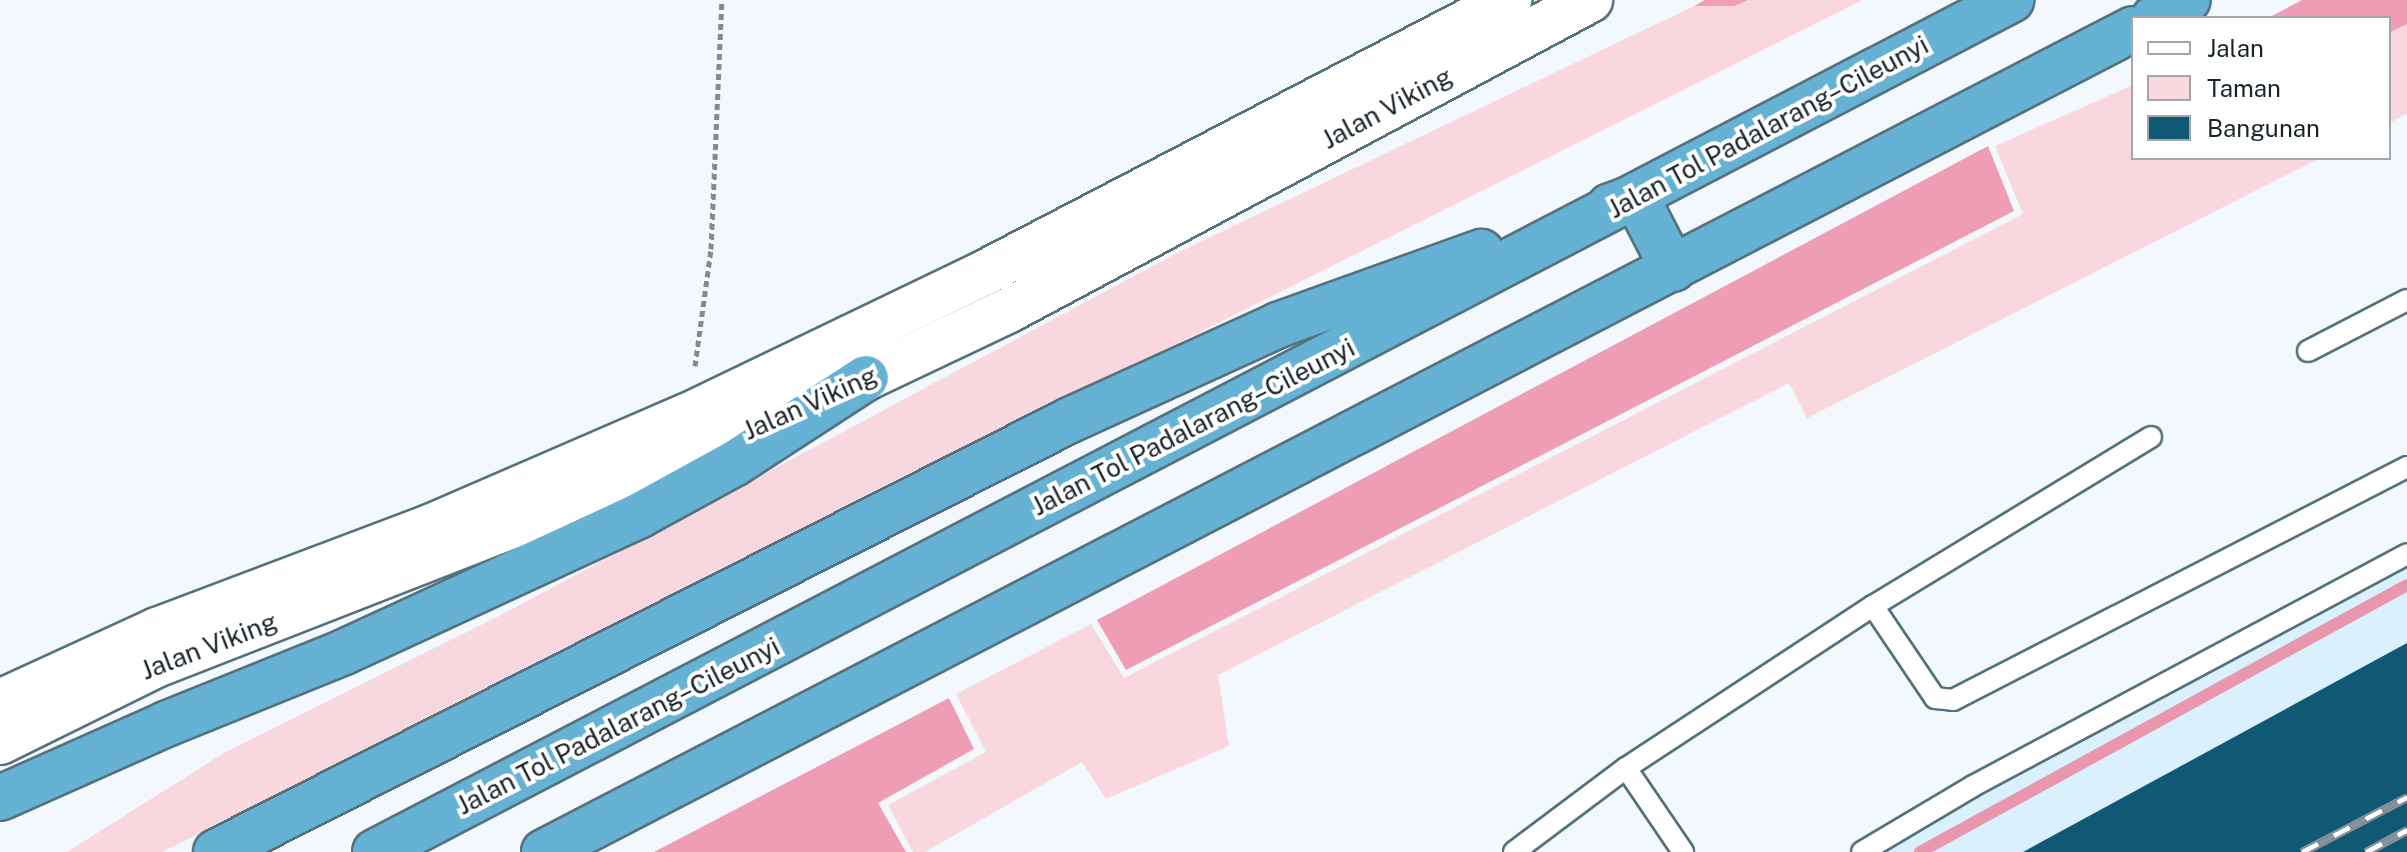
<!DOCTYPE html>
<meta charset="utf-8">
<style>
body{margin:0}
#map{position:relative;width:2407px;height:852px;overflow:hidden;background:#f2f8fb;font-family:"Public Sans",sans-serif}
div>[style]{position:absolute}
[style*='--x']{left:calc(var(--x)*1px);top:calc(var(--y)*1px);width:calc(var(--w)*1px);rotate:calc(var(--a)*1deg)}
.built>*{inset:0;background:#daf1fd}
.green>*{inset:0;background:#f9d7df}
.forest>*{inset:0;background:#ee9db4}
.stream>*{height:12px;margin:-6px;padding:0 6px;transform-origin:6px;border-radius:6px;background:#e897ae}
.building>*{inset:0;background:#105974}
.path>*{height:5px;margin-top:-2.5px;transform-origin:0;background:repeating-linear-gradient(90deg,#838b90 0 6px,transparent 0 10px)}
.roads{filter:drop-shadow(2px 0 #55717e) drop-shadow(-2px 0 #55717e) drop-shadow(0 2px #55717e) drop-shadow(0 -2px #55717e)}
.service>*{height:20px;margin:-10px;padding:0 10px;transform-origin:10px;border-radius:10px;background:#fff}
.tertiary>*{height:44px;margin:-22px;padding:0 22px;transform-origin:22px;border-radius:22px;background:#fff}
.motorway>*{height:44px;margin:-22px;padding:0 22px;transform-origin:22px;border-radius:22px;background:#65b2d5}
.rail>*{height:9px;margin-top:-4.5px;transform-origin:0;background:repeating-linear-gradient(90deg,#fff 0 18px,#8b9398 0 36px);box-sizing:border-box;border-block:2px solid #8b9398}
span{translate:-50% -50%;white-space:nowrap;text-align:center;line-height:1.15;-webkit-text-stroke:8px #fff;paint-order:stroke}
.street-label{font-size:26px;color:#19242a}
.legend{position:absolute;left:2131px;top:16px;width:260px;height:144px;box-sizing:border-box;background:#fff;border:2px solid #a3a7aa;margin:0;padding:10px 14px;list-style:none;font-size:24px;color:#19242a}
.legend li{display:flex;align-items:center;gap:16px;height:40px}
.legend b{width:40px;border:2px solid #a3a7aa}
</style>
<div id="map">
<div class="built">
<i style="clip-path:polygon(2407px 564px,2407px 852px,1873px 852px)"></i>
</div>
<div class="green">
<i style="clip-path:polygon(1748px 0,1863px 0,162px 852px,67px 852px,224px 753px,499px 616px,1179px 252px,1694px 6px,1734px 6px)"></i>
<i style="clip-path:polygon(2407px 24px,2407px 114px,2389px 123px,2389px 33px)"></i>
<i style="clip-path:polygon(2133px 85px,2133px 158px,2320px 158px,1807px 418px,1789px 383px,1218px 675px,1229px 746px,1106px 799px,1082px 762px,925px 852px,913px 852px,888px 805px,986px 752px,956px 694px,1091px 624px,1124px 678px,2023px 214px,1995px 146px)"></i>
</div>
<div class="forest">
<i style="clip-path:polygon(1705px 0,1748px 0,1734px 6px,1694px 6px)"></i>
<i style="clip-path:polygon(2302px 0,2407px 0,2407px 24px,2389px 33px,2389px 18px,2268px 18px)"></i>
<i style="clip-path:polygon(1988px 146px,2014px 211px,1126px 670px,1097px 620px)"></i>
<i style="clip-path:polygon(949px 698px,974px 749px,878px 803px,906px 852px,654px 852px)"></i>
</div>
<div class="stream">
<i style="--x:1920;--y:852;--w:555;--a:-28.73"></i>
</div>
<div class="building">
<i style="clip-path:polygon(2407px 643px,2407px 852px,2023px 852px)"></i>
</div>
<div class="path">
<i style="--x:695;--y:366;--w:118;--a:-82.2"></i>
<i style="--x:711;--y:249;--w:249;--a:-87.5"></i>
</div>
<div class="roads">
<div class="service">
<i style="--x:2308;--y:351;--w:111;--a:-27.3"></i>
<i style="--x:2151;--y:437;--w:325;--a:148.7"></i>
<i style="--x:1873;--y:606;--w:111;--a:56"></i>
<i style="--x:1935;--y:698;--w:18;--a:6"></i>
<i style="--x:1953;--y:700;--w:510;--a:-27.17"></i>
<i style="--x:1626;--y:768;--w:102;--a:55.8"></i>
<i style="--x:1514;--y:852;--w:140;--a:-36.9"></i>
<i style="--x:1626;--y:768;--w:295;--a:-33.3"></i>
<i style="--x:1862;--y:852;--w:129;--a:-30.7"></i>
<i style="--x:1973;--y:786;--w:492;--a:-28.1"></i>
</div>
<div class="tertiary">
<i style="--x:0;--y:702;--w:173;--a:-24.6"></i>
<i style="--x:157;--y:630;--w:292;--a:-20.7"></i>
<i style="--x:430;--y:527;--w:280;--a:-23.4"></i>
<i style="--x:687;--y:416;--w:332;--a:-25.7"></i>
<i style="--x:986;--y:272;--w:590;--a:-27.48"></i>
<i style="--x:0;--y:742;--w:174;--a:-26.3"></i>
<i style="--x:156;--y:665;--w:574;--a:-21.34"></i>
<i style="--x:691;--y:456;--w:192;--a:-24"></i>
<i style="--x:866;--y:378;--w:156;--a:-25.4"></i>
<i style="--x:1007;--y:311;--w:661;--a:-28.08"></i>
</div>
<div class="motorway">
<i style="--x:2154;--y:18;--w:38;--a:-28"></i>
<i style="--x:1610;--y:206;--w:28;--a:-19"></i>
<i style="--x:1636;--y:197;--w:81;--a:62.8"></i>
<i style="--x:0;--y:798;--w:182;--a:-24"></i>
<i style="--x:166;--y:724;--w:192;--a:-22"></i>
<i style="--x:344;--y:652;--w:326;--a:-24.8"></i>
<i style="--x:640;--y:515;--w:108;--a:-28.7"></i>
<i style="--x:735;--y:463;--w:156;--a:-33"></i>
<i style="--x:216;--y:852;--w:957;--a:-26.83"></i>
<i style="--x:1070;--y:420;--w:229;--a:-24.5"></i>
<i style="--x:1278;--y:325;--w:216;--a:-19.8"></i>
<i style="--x:375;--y:852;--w:1845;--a:-27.51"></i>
<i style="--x:544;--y:852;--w:1789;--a:-27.38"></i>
</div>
</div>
<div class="rail">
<i style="--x:2302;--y:852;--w:119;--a:-27.6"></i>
<i style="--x:2366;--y:852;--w:47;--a:-28.2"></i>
</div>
<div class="street-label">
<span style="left:1387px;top:108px;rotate:-28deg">Jalan Viking</span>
<span style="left:1768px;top:127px;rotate:-28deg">Jalan Tol Padalarang–Cileunyi</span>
<span style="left:810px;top:403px;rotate:-24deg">Jalan Viking</span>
<span style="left:1193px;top:427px;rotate:-27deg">Jalan Tol Padalarang–Cileunyi</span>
<span style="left:209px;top:646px;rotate:-21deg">Jalan Viking</span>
<span style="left:618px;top:726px;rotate:-27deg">Jalan Tol Padalarang–Cileunyi</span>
</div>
<ul class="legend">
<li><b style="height:10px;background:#fff"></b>Jalan</li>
<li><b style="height:22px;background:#f9d7df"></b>Taman</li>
<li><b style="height:22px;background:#105974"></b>Bangunan</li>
</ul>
</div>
